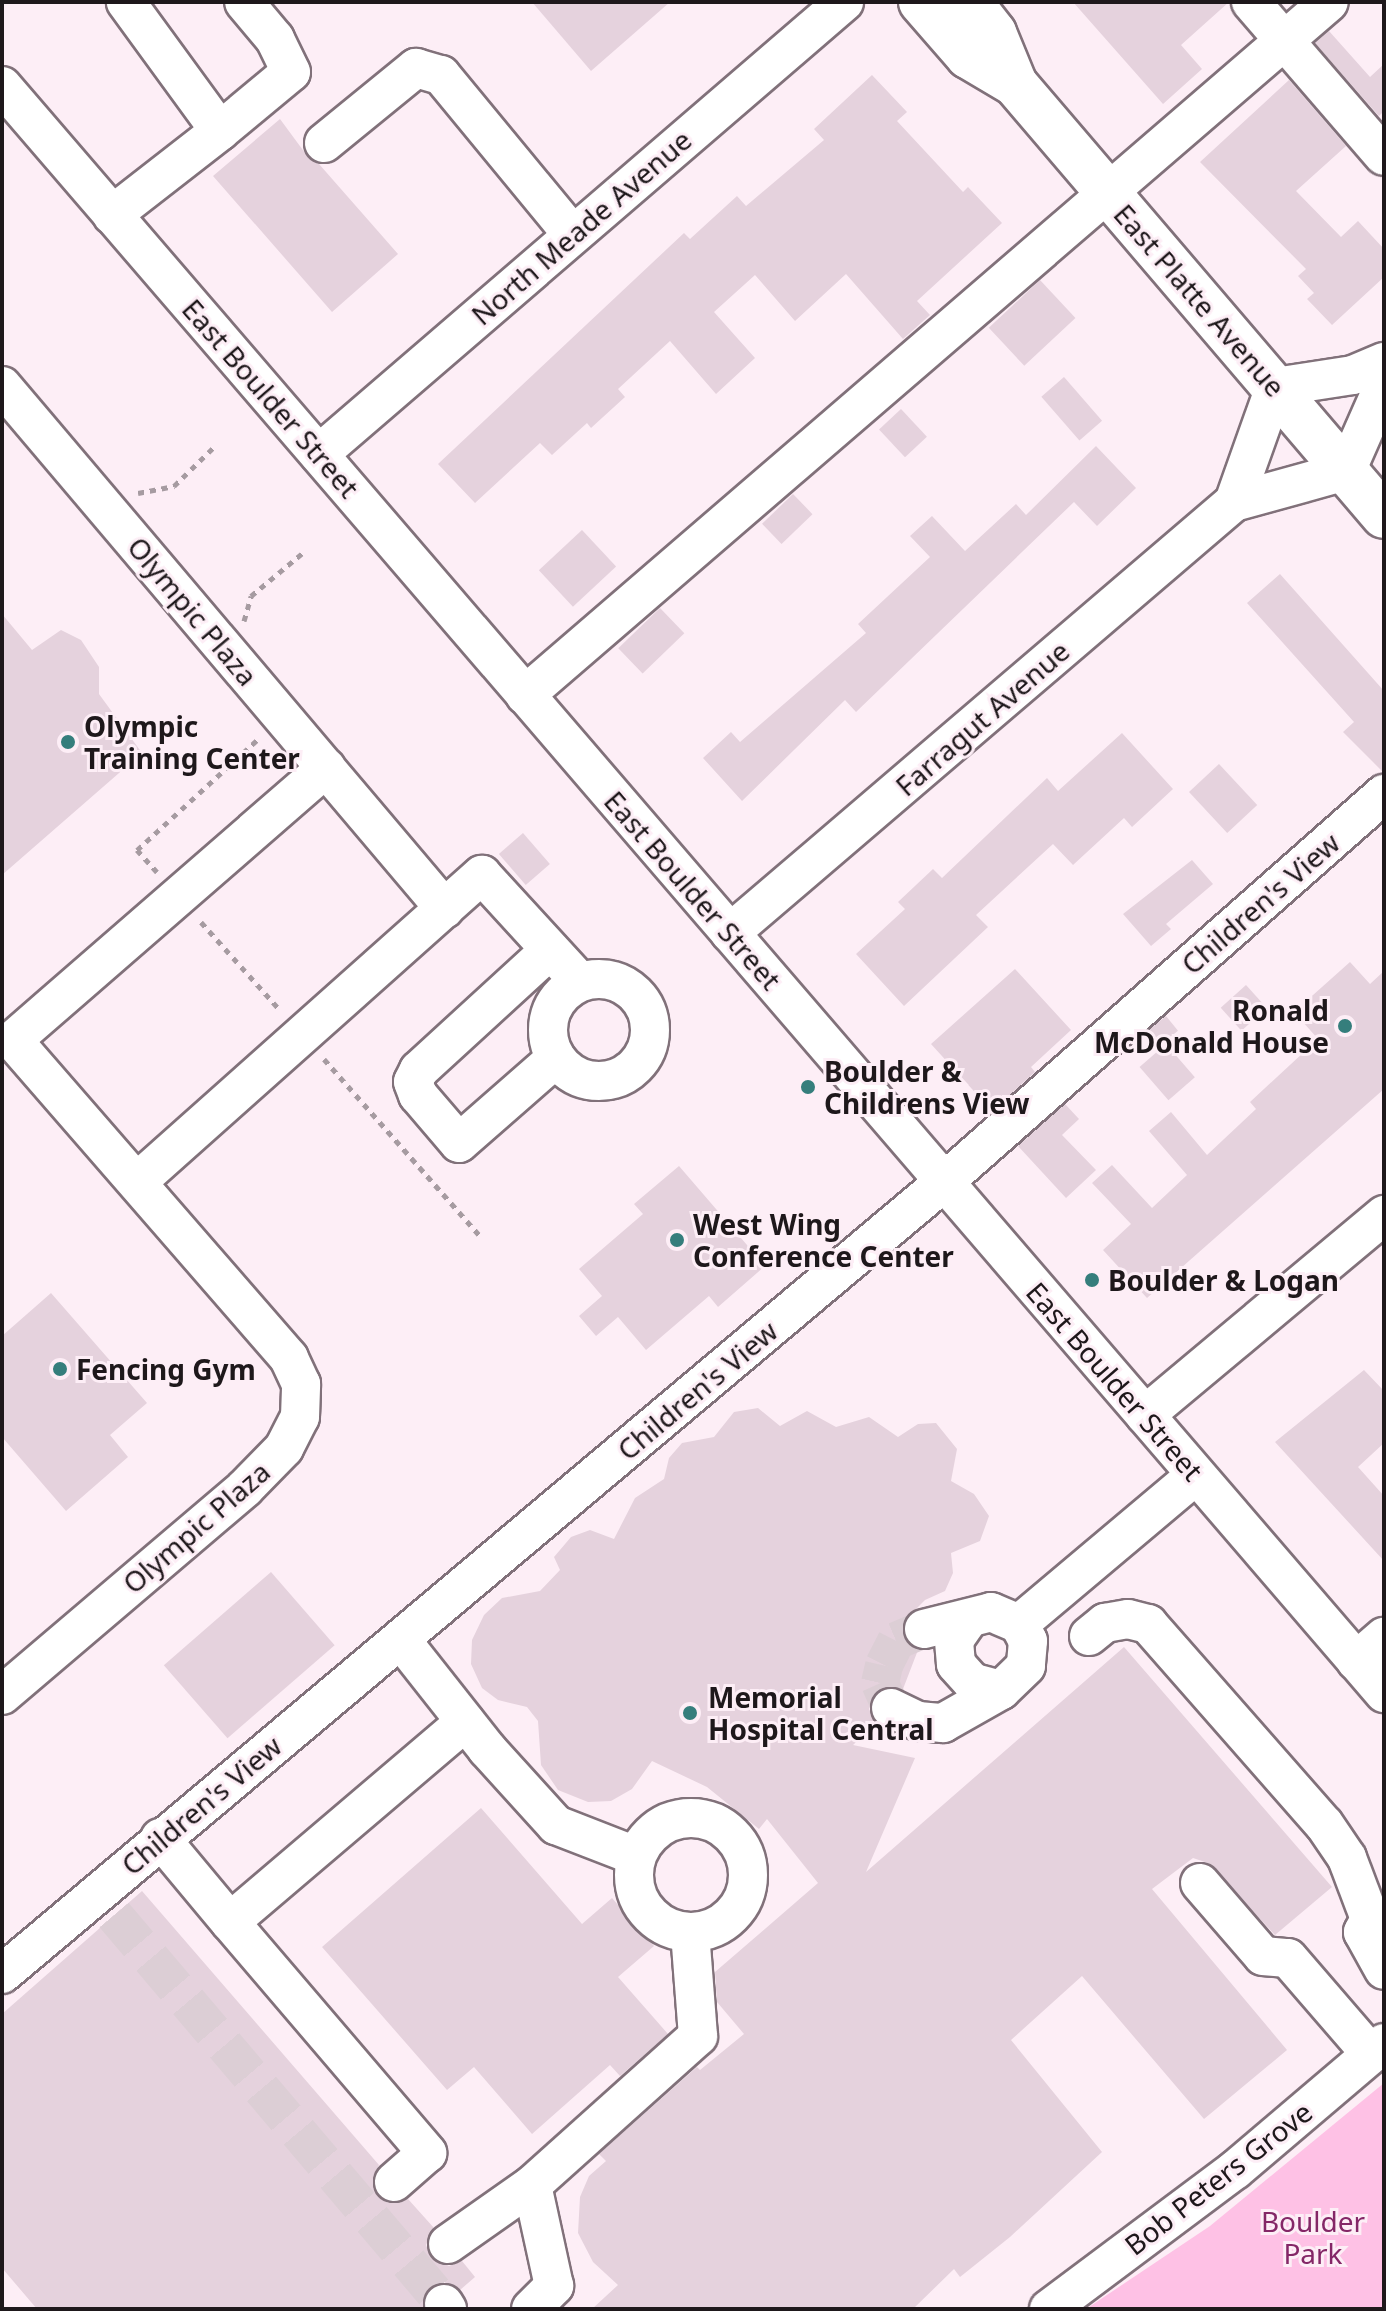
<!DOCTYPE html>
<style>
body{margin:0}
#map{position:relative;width:1386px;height:2311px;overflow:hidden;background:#fdeef6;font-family:"Noto Sans",sans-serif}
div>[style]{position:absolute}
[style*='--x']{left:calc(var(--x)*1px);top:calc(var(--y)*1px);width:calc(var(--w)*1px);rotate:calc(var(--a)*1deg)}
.green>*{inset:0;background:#fec1e5}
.building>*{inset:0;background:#e5d2dd;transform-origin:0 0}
.minor-tunnel>*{height:38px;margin-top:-19px;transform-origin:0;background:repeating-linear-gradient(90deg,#dcced5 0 38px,transparent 0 57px)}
.path>*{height:5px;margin-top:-2.5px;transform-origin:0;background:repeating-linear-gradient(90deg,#a69ba1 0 6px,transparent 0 12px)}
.roads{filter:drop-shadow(2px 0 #81717a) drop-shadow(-2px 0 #81717a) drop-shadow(0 2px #81717a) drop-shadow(0 -2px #81717a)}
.minor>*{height:38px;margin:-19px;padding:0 19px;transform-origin:19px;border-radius:19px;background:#fff}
.minor>.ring{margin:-19px;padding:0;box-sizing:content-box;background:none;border:38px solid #fff;border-radius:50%}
.major>*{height:44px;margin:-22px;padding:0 22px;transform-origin:22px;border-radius:22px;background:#fff}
.dots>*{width:22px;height:22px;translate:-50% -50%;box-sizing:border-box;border:4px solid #fdeef6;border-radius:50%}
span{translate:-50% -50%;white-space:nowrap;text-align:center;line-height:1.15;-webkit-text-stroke:6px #fdeef6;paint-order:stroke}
.street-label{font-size:28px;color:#1e181b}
.poi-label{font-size:28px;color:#1e181b;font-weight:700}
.left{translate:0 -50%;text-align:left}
.right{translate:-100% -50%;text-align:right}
.park-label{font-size:28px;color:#842767}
.frame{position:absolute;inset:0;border:4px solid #1e181b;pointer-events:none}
</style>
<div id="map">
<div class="green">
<i style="clip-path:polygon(1384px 2083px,1384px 2309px,1086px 2309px,1210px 2226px)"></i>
</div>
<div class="building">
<i style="clip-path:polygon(532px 2px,670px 2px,591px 71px)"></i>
<i style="clip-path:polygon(1073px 2px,1229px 2px,1181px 45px,1202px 69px,1163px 104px)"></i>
<i style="clip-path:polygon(1329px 31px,1370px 77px,1384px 64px,1384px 111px,1379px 116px,1315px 43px)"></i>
<i style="clip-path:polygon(872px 75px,907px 112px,897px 121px,963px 192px,968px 187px,1002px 223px,917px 301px,930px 315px,903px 339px,846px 274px,795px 321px,755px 275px,714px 312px,755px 358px,716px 394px,670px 341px,618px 389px,625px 397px,591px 428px,587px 423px,552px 455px,540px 443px,475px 503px,438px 464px,684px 233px,690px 239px,737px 196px,746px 206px,824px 140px,814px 129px)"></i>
<i style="clip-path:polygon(1289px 80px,1346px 146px,1296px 191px,1341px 237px,1358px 221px,1384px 249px,1384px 277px,1332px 325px,1307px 299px,1314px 293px,1298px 276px,1306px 269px,1200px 162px)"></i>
<i style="clip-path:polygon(280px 119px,308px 157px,319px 164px,398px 254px,332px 312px,213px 176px)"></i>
<i style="left:1040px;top:280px;width:52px;height:70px;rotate:47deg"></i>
<i style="left:1064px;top:377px;width:58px;height:30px;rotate:49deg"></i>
<i style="left:901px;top:409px;width:38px;height:30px;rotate:47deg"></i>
<i style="clip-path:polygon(1096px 446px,1136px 488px,1097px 526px,1074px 502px,856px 712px,845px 700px,742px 801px,703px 758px,731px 732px,740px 742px,866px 633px,858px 624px,930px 557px,910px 536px,932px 516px,965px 551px,1016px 504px,1026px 515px)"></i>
<i style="left:793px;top:494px;width:28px;height:43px;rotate:46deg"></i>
<i style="left:582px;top:530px;width:50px;height:59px;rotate:47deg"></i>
<i style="clip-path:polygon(1280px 574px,1384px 691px,1384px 773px,1343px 732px,1354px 722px,1247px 603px)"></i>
<i style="left:660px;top:608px;width:35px;height:58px;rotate:46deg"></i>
<i style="clip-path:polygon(2px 614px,32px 650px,61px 630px,81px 640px,99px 667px,99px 694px,142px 753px,2px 875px)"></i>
<i style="clip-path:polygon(1122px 733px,1173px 789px,1132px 827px,1124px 818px,1073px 865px,1053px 844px,976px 915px,988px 927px,904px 1006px,856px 954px,905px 909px,898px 902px,933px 869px,942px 878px,1047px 778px,1058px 791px)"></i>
<i style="left:1219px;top:764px;width:56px;height:41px;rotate:47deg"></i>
<i style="left:523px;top:833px;width:41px;height:32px;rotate:49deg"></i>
<i style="clip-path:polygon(1192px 860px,1213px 884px,1166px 924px,1171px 929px,1151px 946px,1123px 914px)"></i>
<i style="clip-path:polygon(1350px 962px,1370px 984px,1384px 971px,1384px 1089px,1147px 1298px,1103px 1250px,1131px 1224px,1092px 1183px,1112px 1165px,1152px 1208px,1187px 1175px,1149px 1131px,1171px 1112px,1207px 1155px,1256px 1109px,1250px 1102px,1318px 1039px,1294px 1012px)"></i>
<i style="clip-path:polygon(1015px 969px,1071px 1030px,1031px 1067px,1035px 1072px,992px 1111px,931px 1044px)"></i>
<i style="left:1246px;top:985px;width:31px;height:34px;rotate:48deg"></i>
<i style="left:1166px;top:1016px;width:19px;height:28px;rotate:51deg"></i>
<i style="left:1166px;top:1044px;width:44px;height:35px;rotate:49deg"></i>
<i style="clip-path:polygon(1065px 1104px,1079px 1119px,1062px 1135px,1096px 1170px,1066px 1198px,1018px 1146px)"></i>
<i style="clip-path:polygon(679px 1166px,765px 1266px,718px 1307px,709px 1296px,646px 1350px,618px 1317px,596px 1336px,579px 1316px,602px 1296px,579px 1269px,643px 1214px,634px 1204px)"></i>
<i style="clip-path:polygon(51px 1293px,147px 1403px,110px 1435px,128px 1457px,66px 1511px,2px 1437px,2px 1336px)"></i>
<i style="clip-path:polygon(1364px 1370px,1384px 1391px,1384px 1443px,1358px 1467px,1384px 1496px,1384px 1561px,1275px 1442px)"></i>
<i style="clip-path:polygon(758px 1408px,780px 1426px,807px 1411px,836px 1427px,869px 1417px,898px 1437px,918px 1424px,936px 1423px,957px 1449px,951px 1481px,974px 1494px,989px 1516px,980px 1541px,951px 1553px,953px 1573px,945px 1591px,925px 1600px,903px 1622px,903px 1635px,918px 1650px,903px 1689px,878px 1690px,869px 1709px,876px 1723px,853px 1745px,915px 1758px,866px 1872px,1124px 1647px,1332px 1887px,1275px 1935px,1208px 1863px,1193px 1858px,1152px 1889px,1287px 2050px,1204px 2119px,1082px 1976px,1011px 2040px,1102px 2152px,1010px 2237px,960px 2277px,954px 2269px,913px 2309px,592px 2309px,618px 2285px,593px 2262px,578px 2233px,580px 2197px,589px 2176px,606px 2161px,599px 2154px,697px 2067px,700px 2070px,744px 2034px,717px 2002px,715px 1972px,818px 1883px,767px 1819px,759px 1829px,707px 1787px,652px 1761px,632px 1789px,611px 1801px,588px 1802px,558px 1790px,541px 1765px,538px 1721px,527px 1707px,498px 1700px,482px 1688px,471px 1664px,472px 1640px,484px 1615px,502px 1598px,540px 1591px,560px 1570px,554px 1557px,571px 1537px,590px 1530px,614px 1539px,635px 1498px,664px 1479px,669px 1458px,682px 1443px,714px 1437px,734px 1412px)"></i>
<i style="left:271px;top:1572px;width:97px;height:142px;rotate:49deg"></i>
<i style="clip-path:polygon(481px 1808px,582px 1924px,612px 1898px,654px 1946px,618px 1977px,668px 2034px,620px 2076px,610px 2065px,532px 2134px,474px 2067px,447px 2090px,322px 1947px)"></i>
<i style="clip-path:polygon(142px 1891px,379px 2165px,373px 2176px,377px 2196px,388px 2203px,408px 2199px,434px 2228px,426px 2245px,431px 2257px,449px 2266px,462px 2261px,475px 2277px,460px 2290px,444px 2282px,433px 2285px,424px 2294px,423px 2309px,37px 2309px,2px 2268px,2px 2014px)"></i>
</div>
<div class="minor-tunnel">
<i style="--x:891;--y:1708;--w:27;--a:-114"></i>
<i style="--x:880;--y:1683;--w:18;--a:-77"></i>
<i style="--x:884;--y:1665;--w:27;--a:-63"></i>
<i style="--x:896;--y:1641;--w:30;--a:-23"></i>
<i style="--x:114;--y:1915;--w:510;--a:49.69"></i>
</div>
<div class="path">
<i style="--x:138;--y:493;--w:37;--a:-11"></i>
<i style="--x:174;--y:486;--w:54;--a:-44.3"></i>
<i style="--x:244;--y:621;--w:26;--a:-74"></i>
<i style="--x:251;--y:596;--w:70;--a:-39.8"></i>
<i style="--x:157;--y:872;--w:30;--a:-132"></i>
<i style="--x:137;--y:850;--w:163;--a:-42.5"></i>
<i style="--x:201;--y:922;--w:118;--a:48.1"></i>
<i style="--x:324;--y:1059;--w:239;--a:48.6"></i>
</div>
<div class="roads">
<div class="minor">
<i style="--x:1251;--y:2;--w:203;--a:49.2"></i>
<i style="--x:2;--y:86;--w:2120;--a:49.3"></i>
<i style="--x:220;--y:131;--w:92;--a:-39.7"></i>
<i style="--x:291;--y:72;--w:37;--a:-116"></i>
<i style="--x:275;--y:39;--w:48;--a:-130"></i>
<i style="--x:324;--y:143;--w:119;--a:-39.2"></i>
<i style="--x:416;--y:68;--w:26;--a:16"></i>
<i style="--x:441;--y:75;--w:206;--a:50.5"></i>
<i style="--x:112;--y:215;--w:137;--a:-37.9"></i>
<i style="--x:220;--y:131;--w:160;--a:-126.1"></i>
<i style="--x:2;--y:386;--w:685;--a:49.73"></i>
<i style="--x:319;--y:454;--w:693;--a:-40.73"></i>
<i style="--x:1234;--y:502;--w:122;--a:-70.4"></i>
<i style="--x:1275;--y:387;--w:79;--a:-8.7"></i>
<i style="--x:1353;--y:375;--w:34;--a:-23"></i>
<i style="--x:525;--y:695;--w:1061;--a:-40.76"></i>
<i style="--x:730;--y:933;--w:663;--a:-40.54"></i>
<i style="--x:1234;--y:502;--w:116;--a:-15.5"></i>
<i style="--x:1346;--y:471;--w:94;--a:-66.2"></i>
<i style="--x:550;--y:950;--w:178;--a:137.5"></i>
<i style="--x:419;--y:1070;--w:13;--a:117"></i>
<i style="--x:413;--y:1082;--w:14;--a:69"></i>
<i style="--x:418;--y:1095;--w:63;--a:49.5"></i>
<i style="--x:459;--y:1143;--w:129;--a:-41.2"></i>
<i class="ring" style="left:548px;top:979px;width:64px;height:64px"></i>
<i style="--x:137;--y:1182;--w:462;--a:-41.7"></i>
<i style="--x:482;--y:875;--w:145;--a:47.5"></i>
<i style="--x:1145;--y:1415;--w:312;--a:-39.9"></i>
<i style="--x:1019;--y:1624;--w:231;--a:-40.1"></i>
<i style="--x:924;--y:1629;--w:69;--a:-14.2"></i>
<i style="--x:991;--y:1612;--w:30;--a:23"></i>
<i style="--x:1019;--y:1624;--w:19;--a:62"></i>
<i style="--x:1028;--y:1641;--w:25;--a:95"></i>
<i style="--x:1026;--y:1666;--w:35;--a:136"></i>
<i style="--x:1001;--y:1690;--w:30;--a:-165"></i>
<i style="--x:972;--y:1682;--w:24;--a:-132"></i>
<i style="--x:956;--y:1664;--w:24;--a:-95"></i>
<i style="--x:954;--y:1640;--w:24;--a:-55"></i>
<i style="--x:1089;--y:1636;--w:21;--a:-39"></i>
<i style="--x:1105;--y:1623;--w:23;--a:-10"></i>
<i style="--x:1128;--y:1619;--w:21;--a:14"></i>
<i style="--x:1148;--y:1624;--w:266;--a:48.7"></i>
<i style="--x:1324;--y:1824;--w:41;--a:55.9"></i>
<i style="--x:1347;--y:1858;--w:65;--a:69.3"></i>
<i style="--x:401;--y:1640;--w:139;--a:51.7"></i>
<i style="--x:487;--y:1749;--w:103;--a:47.8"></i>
<i style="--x:556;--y:1825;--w:86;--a:21.2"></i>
<i style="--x:1356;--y:1661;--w:37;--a:-41"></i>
<i style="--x:2;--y:1695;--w:319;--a:-40.4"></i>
<i style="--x:245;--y:1488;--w:56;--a:-45.7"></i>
<i style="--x:284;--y:1448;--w:35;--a:-63"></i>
<i style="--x:300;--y:1417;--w:33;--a:-88"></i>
<i style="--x:301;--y:1384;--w:29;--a:-115"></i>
<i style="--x:289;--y:1358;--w:421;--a:-131"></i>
<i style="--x:13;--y:1040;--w:415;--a:-41"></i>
<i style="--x:891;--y:1708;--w:30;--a:26"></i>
<i style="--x:918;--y:1721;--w:25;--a:5"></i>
<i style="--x:943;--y:1723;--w:67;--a:-29.6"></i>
<i class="ring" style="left:634px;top:1818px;width:76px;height:76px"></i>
<i style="--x:160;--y:1838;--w:109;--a:50.2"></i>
<i style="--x:230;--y:1922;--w:309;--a:-40.4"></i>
<i style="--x:1200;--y:1883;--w:96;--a:49.2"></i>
<i style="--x:1263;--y:1956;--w:25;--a:5"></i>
<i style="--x:1288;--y:1958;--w:127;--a:49.2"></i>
<i style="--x:230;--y:1922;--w:304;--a:49.5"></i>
<i style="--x:427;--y:2153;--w:44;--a:138.7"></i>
<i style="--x:1384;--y:1928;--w:17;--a:-147"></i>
<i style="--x:1370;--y:1919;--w:15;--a:118"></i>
<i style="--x:1363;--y:1932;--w:43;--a:61.1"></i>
<i style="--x:2;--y:1974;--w:1231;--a:-40.06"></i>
<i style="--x:944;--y:1182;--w:587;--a:-41.41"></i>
<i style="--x:448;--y:2244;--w:103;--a:-35.1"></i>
<i style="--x:444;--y:2304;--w:6;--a:59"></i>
<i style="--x:531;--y:2309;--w:33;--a:-45"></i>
<i style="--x:554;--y:2286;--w:103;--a:-102.3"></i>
<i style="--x:532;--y:2185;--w:223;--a:-41.9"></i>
<i style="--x:698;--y:2036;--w:104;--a:-94.4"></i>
<i style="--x:1049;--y:2309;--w:232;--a:-36.8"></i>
<i style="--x:1235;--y:2170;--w:196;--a:-40.4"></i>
</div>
<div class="major">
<i style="--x:921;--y:2;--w:72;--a:49"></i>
<i style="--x:968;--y:56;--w:55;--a:30.8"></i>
<i style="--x:970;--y:2;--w:39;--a:52"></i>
<i style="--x:994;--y:33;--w:55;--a:67.6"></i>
<i style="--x:1015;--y:84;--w:568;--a:49.5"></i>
</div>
</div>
<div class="dots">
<i style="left:68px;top:742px;background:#357e7c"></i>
<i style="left:1345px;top:1026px;background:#357e7c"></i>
<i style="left:808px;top:1087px;background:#357e7c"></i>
<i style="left:677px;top:1240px;background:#357e7c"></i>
<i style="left:1092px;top:1280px;background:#357e7c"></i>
<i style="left:60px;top:1369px;background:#357e7c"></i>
<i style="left:690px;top:1713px;background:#357e7c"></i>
</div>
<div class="street-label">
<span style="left:581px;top:227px;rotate:-41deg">North Meade Avenue</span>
<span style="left:1200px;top:300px;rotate:49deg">East Platte Avenue</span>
<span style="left:271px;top:398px;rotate:49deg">East Boulder Street</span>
<span style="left:193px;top:611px;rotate:50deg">Olympic Plaza</span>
<span style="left:982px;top:718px;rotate:-41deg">Farragut Avenue</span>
<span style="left:693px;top:890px;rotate:49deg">East Boulder Street</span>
<span style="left:1260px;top:903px;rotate:-41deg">Children's View</span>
<span style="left:1115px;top:1381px;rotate:49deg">East Boulder Street</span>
<span style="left:697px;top:1390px;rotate:-40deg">Children's View</span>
<span style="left:196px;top:1527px;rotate:-41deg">Olympic Plaza</span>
<span style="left:201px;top:1805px;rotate:-40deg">Children's View</span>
<span style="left:1218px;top:2178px;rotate:-38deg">Bob Peters Grove</span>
</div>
<div class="poi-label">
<span class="left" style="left:84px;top:742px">Olympic<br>Training Center</span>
<span class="right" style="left:1329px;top:1026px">Ronald<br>McDonald House</span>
<span class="left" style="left:824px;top:1087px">Boulder &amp;<br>Childrens View</span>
<span class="left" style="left:693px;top:1240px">West Wing<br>Conference Center</span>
<span class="left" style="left:1108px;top:1280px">Boulder &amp; Logan</span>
<span class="left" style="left:76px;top:1369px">Fencing Gym</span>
<span class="left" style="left:708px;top:1713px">Memorial<br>Hospital Central</span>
</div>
<div class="park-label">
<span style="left:1313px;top:2237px">Boulder<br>Park</span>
</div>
<div class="frame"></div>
</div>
